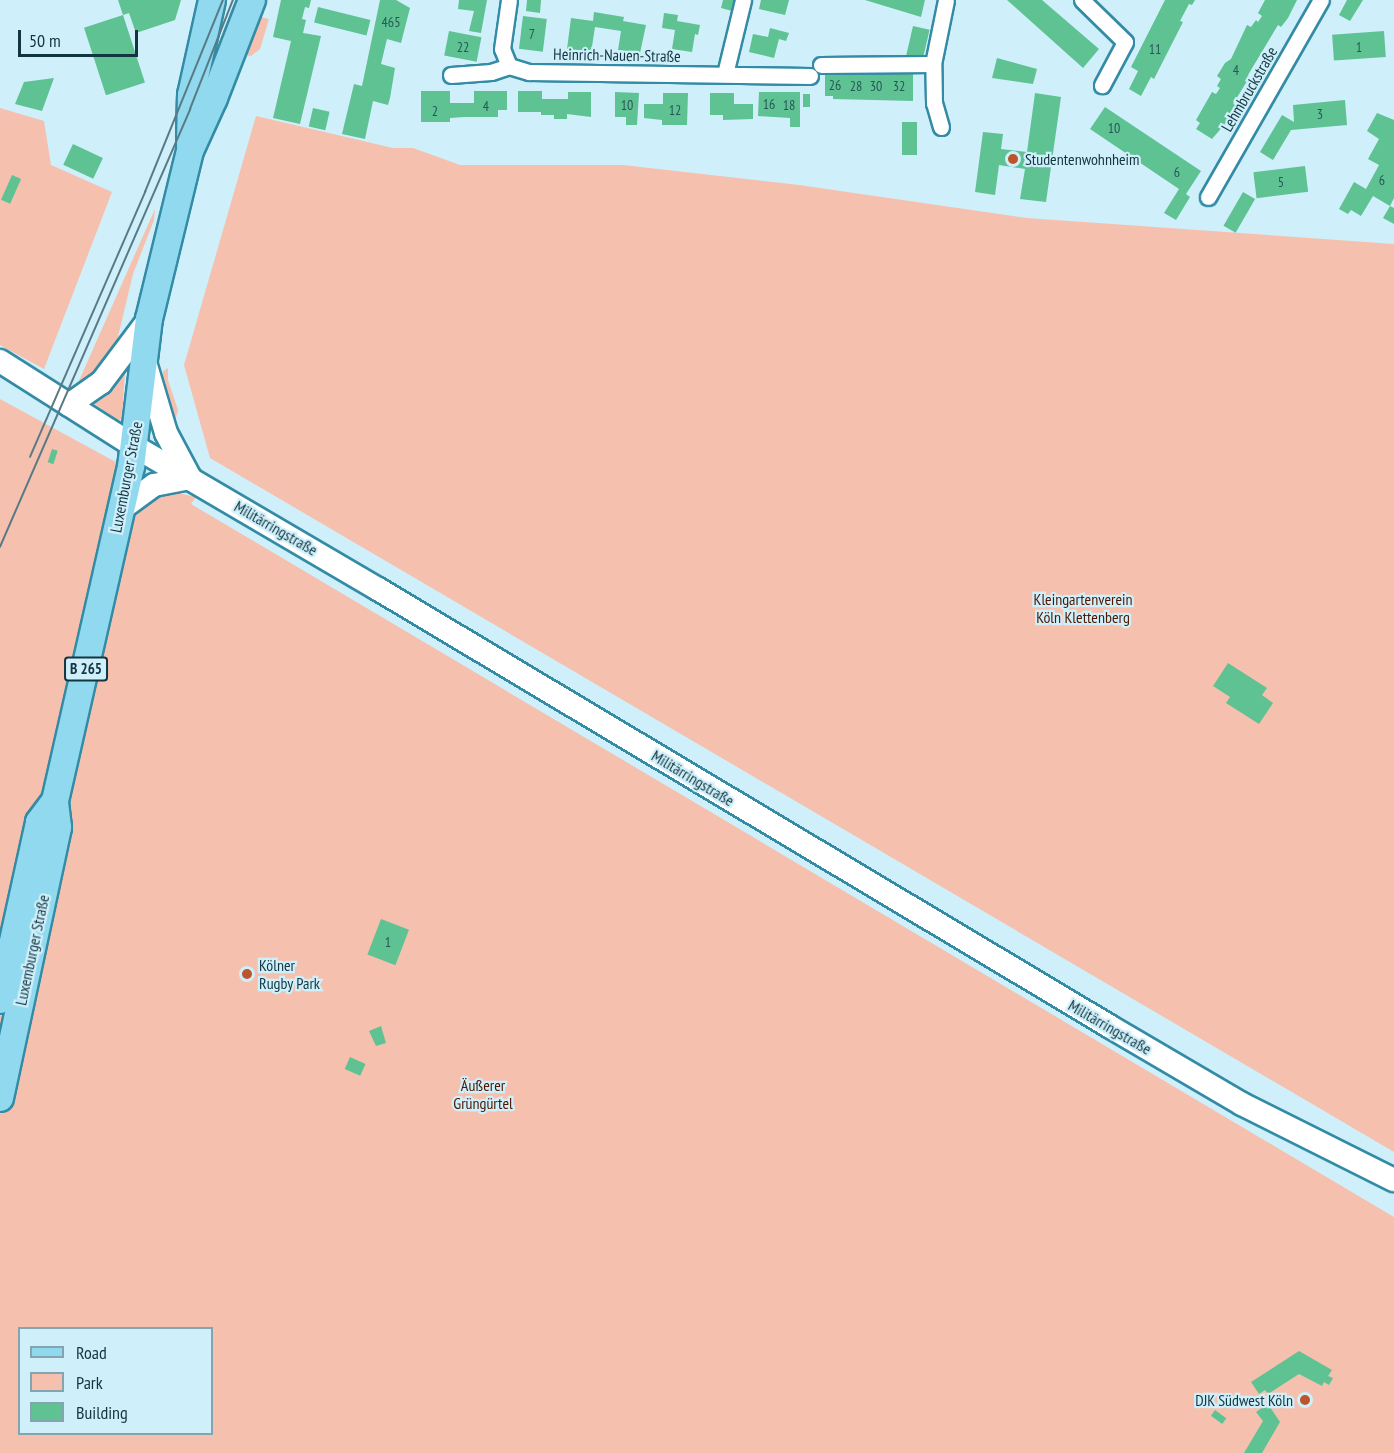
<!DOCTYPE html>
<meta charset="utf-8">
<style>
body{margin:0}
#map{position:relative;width:1394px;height:1453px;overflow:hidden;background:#cfeffa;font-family:"PT Sans Narrow",sans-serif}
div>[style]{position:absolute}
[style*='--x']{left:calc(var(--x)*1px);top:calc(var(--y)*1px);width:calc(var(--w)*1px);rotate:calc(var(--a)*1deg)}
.green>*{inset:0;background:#f5c1ae}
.building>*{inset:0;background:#5ec293;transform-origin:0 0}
.roads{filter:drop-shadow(2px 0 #338ba5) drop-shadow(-2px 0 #338ba5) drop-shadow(0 2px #338ba5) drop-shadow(0 -2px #338ba5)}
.minor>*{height:15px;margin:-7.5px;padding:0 7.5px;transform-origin:7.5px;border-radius:7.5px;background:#fff}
.secondary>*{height:22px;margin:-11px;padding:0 11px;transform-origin:11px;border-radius:11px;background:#fff}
.primary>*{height:26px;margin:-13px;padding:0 13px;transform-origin:13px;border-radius:13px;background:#91d9ee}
.tram>*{height:1.5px;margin:-0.75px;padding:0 0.75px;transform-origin:0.75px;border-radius:0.75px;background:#587a85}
.dots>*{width:16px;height:16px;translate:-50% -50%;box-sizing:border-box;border:3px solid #cfeffa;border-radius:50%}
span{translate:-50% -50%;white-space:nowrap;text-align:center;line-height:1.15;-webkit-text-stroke:4.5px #cfeffa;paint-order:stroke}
.number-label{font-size:14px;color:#255956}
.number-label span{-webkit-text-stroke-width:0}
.shield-label span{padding:2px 4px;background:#cfeffa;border:2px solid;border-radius:4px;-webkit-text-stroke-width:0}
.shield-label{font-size:15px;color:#123641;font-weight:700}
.street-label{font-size:16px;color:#123641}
.poi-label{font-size:16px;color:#123641}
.left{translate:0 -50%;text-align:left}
.right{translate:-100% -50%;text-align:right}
.park-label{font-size:16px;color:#4d1701}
.legend{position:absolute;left:18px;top:1327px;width:195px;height:108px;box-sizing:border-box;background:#cfeffa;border:2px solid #83a5b0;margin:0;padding:8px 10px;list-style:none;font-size:18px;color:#123641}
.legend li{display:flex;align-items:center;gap:12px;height:30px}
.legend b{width:30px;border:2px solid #83a5b0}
.scale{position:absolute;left:18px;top:30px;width:120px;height:27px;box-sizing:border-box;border:3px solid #123641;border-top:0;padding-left:8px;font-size:18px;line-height:21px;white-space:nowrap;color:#123641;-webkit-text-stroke:4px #cfeffa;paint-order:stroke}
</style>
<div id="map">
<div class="green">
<i style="clip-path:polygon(261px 17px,269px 19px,260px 49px,251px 56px,238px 54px,258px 18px)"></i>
<i style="clip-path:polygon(0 108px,44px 121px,51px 165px,112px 192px,44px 369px,0 345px)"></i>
<i style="clip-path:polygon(256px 116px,393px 148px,413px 148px,460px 165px,623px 165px,799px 185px,1027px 218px,1394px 244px,1394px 1152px,210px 458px,184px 365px)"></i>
<i style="clip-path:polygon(155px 209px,154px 220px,133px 274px,117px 341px,107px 360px,93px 375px,78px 383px)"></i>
<i style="clip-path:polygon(126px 356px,122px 419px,118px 420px,93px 403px,109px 385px)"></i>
<i style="clip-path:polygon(168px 368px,168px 380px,178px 410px,175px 421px,169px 427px,162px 385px,163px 371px)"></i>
<i style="clip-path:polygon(evenodd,0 399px,169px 491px,196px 497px,191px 504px,1394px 1217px,1394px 1453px,0 1453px,0 399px,20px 1328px,212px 1328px,212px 1434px,20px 1434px,20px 1328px)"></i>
</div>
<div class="building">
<i style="clip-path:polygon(118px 0,181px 0,175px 20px,136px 33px,129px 13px,123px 15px)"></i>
<i style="clip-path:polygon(281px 0,311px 0,309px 8px,305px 7px,302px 19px,306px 20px,303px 33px,321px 36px,300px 124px,273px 118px,291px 41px,273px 37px)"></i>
<i style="clip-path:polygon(380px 0,396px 0,410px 8px,401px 43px,387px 39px,381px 64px,395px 68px,390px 98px,388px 105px,373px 101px,365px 139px,342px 134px,354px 84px,362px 86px)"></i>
<i style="clip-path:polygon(459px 0,487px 0,481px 33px,469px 31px,474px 11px,458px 9px)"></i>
<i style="clip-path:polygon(527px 0,541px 0,540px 13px,526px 11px)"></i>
<i style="clip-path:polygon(723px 0,738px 0,736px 12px,721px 8px)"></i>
<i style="clip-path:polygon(761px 0,789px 0,785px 15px,759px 9px)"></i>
<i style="clip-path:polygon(865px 0,925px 0,921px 17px)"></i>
<i style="clip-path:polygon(1007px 0,1042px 0,1099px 49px,1083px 68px)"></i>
<i style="clip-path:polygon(1165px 0,1195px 0,1192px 5px,1189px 4px,1180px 21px,1183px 22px,1154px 79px,1151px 77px,1141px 96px,1129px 89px,1138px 71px,1131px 67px)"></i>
<i style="clip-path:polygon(1265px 0,1297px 0,1288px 18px,1281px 27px,1278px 25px,1248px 75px,1249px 78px,1233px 104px,1236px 105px,1230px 118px,1212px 139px,1196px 129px,1200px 123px,1196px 120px,1212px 92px,1216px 94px,1220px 88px,1217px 86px,1221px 79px,1217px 76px,1225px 63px,1231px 59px,1247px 25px,1251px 27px,1256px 20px,1258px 22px,1262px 16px,1258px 13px)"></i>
<i style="clip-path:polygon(1347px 0,1363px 0,1350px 21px,1339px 15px)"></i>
<i style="left:318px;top:7px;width:54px;height:16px;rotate:14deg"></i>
<i style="clip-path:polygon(594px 12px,624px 17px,623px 21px,646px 25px,640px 53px,618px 50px,621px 31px,595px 27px,591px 53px,567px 49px,571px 18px,593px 21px)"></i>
<i style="clip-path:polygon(664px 13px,678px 15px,677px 21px,700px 25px,698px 35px,695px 34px,692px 52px,672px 49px,675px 30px,662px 28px)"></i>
<i style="left:123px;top:15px;width:71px;height:41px;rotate:72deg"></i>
<i style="left:523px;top:16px;width:24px;height:33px;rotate:7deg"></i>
<i style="left:913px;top:26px;width:17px;height:30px;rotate:13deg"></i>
<i style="clip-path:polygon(770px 28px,789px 33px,786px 41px,779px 39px,774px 58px,749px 52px,753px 34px,768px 37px)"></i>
<i style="left:449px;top:31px;width:33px;height:25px;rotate:11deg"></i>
<i style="left:1384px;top:31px;width:26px;height:52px;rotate:86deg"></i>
<i style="clip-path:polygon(997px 58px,1037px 69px,1033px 84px,992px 78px)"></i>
<i style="clip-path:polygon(825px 73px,913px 74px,913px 101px,833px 99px,833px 96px,825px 96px)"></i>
<i style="clip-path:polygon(54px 78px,42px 111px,15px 104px,24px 82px)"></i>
<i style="clip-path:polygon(421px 91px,450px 91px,450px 103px,474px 103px,474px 91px,507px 91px,507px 110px,498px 110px,498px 117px,464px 117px,450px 118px,450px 122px,421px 122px)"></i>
<i style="clip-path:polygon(518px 91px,542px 91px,542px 99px,568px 99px,568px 92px,591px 92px,591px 117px,567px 114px,567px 119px,554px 119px,554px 115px,541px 115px,541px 112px,518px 112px)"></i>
<i style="clip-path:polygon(615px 92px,639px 93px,637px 125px,626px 125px,626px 117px,615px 117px)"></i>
<i style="clip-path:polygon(759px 92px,800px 92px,800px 127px,790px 127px,790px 118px,758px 116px)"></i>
<i style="clip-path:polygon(663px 93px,688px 93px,687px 125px,662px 125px,662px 120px,644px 118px,644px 104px,663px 104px)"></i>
<i style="clip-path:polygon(710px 93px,734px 93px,734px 104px,753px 104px,753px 119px,723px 120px,723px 115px,710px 115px)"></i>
<i style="clip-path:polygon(1035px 93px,1061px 97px,1046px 202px,1020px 199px,1025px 169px,999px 165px,995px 195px,975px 192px,983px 132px,1003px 134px,1001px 149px,1027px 152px)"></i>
<i style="left:803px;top:94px;width:7px;height:13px"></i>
<i style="clip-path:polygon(1345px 100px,1347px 125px,1291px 130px,1273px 160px,1260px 152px,1282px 115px,1294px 122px,1293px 105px)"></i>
<i style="clip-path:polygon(1105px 107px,1201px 171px,1186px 194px,1190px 197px,1176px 220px,1164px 213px,1179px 189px,1090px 129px)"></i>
<i style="left:313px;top:108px;width:17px;height:19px;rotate:13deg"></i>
<i style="clip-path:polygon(1377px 113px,1394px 120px,1394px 198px,1390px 206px,1373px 196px,1361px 216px,1351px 210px,1348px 214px,1339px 209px,1354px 182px,1366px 189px,1379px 165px,1368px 159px,1379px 139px,1367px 131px)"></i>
<i style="left:902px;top:122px;width:15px;height:33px"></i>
<i style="left:73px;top:144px;width:33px;height:23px;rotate:25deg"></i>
<i style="left:1305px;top:166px;width:26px;height:52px;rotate:83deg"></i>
<i style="left:12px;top:175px;width:10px;height:27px;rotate:24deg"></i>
<i style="left:1243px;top:192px;width:14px;height:39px;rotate:30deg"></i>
<i style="clip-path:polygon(1390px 206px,1394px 208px,1394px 224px,1383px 218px)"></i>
<i style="left:52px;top:449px;width:6px;height:14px;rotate:18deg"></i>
<i style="clip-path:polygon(1228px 663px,1267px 688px,1262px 695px,1273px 703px,1259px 724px,1226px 703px,1230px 697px,1213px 686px)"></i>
<i style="left:381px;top:919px;width:30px;height:38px;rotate:21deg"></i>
<i style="clip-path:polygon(381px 1026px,386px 1043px,376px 1046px,369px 1031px)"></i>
<i style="left:350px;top:1057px;width:17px;height:13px;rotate:24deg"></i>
<i style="clip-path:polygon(1299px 1351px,1332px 1370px,1328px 1376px,1333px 1378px,1329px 1385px,1324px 1382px,1322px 1386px,1299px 1374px,1268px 1394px,1265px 1390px,1259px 1394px,1251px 1382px)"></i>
<i style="clip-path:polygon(1268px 1404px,1280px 1422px,1262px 1453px,1244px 1453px,1263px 1421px,1256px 1412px)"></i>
<i style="left:1215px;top:1410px;width:14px;height:7px;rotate:36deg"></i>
</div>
<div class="roads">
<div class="minor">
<i style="--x:1082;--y:0;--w:60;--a:44.3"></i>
<i style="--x:1125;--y:42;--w:49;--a:118.1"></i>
<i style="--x:821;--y:65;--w:112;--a:-0.5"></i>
<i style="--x:509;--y:66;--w:21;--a:17"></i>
<i style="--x:529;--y:72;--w:281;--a:0.8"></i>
<i style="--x:509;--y:66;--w:18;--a:-112"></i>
<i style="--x:502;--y:49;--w:49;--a:-81.9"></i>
<i style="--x:725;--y:74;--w:76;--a:-76.3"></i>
<i style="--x:451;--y:75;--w:40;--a:-4.3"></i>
<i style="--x:491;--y:72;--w:19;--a:-18"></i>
<i style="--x:941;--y:127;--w:25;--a:-106"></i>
<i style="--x:934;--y:103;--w:39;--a:-91"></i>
<i style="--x:933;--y:64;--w:65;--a:-78.5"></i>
<i style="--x:1208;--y:197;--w:227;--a:-60.2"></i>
</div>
<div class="secondary">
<i style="--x:0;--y:361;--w:159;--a:32.4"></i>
<i style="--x:134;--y:446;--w:283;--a:30.4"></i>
<i style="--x:378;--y:589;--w:852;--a:30.87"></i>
<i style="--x:1109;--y:1026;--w:154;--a:30.4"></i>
<i style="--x:1242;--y:1104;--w:170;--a:26.6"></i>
<i style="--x:145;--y:362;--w:74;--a:73.5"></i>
<i style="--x:166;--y:433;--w:49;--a:61.9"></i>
<i style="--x:69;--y:405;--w:39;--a:-35"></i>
<i style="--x:101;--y:383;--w:80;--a:-53.1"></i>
<i style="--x:121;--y:509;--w:41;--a:-36"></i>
<i style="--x:154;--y:485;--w:37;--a:-11"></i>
</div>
<div class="primary">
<i style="--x:190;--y:145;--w:50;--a:-88.9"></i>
<i style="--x:191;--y:95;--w:97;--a:-77.5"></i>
<i style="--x:0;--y:1000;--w:182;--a:-77.6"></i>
<i style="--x:39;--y:822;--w:26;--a:-53"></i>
<i style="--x:0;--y:1098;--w:277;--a:-77.9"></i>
<i style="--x:58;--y:827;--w:26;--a:-97"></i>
<i style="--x:55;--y:801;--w:343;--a:-77.2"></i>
<i style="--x:131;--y:467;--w:149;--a:-83.1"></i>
<i style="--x:149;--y:319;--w:173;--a:-76.3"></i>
<i style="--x:190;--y:151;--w:58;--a:-65.6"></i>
<i style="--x:214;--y:98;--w:105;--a:-68.8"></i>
</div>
</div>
<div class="tram">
<i style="--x:30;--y:457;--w:289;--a:-66.5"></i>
<i style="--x:145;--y:192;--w:207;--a:-67.9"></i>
<i style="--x:0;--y:547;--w:477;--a:-66.5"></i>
<i style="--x:190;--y:109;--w:117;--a:-68.5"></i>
</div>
<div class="dots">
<i style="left:1013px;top:159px;background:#bc552c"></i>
<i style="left:247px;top:974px;background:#bc552c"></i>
<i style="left:1305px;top:1400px;background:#bc552c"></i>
</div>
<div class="number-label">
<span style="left:391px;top:22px">465</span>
<span style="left:532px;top:34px">7</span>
<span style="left:463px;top:47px">22</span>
<span style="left:1359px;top:47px">1</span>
<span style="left:1155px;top:49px">11</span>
<span style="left:1236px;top:70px">4</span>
<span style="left:835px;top:85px">26</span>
<span style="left:856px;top:86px">28</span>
<span style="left:876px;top:86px">30</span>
<span style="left:899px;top:86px">32</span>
<span style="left:769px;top:104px">16</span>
<span style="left:627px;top:105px">10</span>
<span style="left:789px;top:105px">18</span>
<span style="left:486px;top:106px">4</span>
<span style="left:675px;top:110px">12</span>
<span style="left:435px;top:111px">2</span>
<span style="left:1320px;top:114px">3</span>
<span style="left:1114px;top:128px">10</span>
<span style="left:1177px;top:172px">6</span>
<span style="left:1382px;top:180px">6</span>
<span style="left:1281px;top:182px">5</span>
<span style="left:388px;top:942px">1</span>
</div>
<div class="shield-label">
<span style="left:86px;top:669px">B 265</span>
</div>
<div class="street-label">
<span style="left:617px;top:55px;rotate:1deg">Heinrich-Nauen-Straße</span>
<span style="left:1249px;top:89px;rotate:-60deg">Lehmbruckstraße</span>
<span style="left:126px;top:477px;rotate:-79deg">Luxemburger Straße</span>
<span style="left:276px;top:528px;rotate:30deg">Militärringstraße</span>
<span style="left:693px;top:778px;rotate:31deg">Militärringstraße</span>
<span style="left:32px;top:950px;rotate:-78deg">Luxemburger Straße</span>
<span style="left:1110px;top:1027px;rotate:30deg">Militärringstraße</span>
</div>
<div class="poi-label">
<span class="left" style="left:1025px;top:159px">Studentenwohnheim</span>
<span class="left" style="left:259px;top:974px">Kölner<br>Rugby Park</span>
<span class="right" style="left:1293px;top:1400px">DJK Südwest Köln</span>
</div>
<div class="park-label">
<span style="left:1083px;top:608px">Kleingartenverein<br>Köln Klettenberg</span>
<span style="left:483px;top:1094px">Äußerer<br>Grüngürtel</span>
</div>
<ul class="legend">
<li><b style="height:8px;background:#91d9ee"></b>Road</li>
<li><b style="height:16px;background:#f5c1ae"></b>Park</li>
<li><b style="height:16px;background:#5ec293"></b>Building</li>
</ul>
<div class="scale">50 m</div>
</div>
